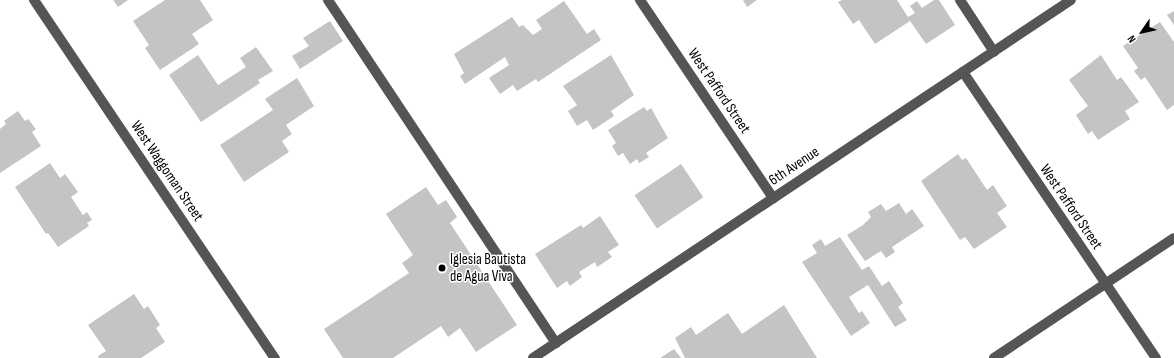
<!DOCTYPE html>
<style>
body{margin:0}
#map{position:relative;width:1174px;height:358px;overflow:hidden;background:#fff;font-family:"Sofia Sans Condensed",sans-serif}
div>[style]{position:absolute}
[style*='--x']{left:calc(var(--x)*1px);top:calc(var(--y)*1px);width:calc(var(--w)*1px);rotate:calc(var(--a)*1deg)}
.building>*{inset:0;background:#c4c4c4;transform-origin:0 0}
.minor>*{height:10px;margin:-5px;padding:0 5px;transform-origin:5px;border-radius:5px;background:#555}
.dots>*{width:11px;height:11px;translate:-50% -50%;box-sizing:border-box;border:2px solid #fff;border-radius:50%}
span{translate:-50% -50%;white-space:nowrap;text-align:center;line-height:1.15;-webkit-text-stroke:3px #fff;paint-order:stroke}
.street-label{font-size:15px;color:#000}
.poi-label{font-size:15px;color:#000}
.left{translate:0 -50%;text-align:left}
.north{position:absolute;left:1122px;top:12px;width:40px;height:40px;-webkit-text-stroke:3px #fff;paint-order:stroke;rotate:236deg;font-size:11px;font-weight:700;line-height:16px;text-align:center;color:#000}
.north::after{content:'';display:block;margin:auto;width:14px;height:18px;background:#000;clip-path:polygon(50% 0,100% 100%,50% 72%,0 100%)}
</style>
<div id="map">
<div class="building">
<i style="clip-path:polygon(113px 0,128px 0,118px 7px)"></i>
<i style="clip-path:polygon(165px 0,200px 0,213px 20px,192px 34px,199px 44px,160px 70px,145px 48px,149px 45px,133px 21px)"></i>
<i style="clip-path:polygon(743px 0,757px 0,747px 7px)"></i>
<i style="clip-path:polygon(842px 0,897px 0,908px 17px,915px 13px,910px 6px,917px 1px,922px 8px,934px 0,939px 0,955px 25px,926px 44px,910px 21px,875px 44px,859px 20px,853px 24px,838px 2px)"></i>
<i style="clip-path:polygon(564px 1px,587px 34px,594px 29px,601px 40px,538px 82px,536px 79px,517px 91px,513px 85px,500px 94px,489px 78px,509px 65px,505px 57px,465px 84px,460px 76px,464px 73px,454px 54px,512px 17px,519px 27px,523px 25px,533px 35px,542px 29px,536px 20px)"></i>
<i style="clip-path:polygon(1174px 11px,1174px 25px,1167px 15px)"></i>
<i style="clip-path:polygon(330px 21px,343px 41px,300px 69px,292px 56px,309px 46px,303px 38px)"></i>
<i style="clip-path:polygon(1160px 22px,1174px 42px,1174px 105px,1167px 110px,1145px 77px,1141px 80px,1134px 71px,1138px 68px,1123px 46px)"></i>
<i style="clip-path:polygon(256px 47px,273px 71px,258px 80px,260px 83px,201px 122px,169px 75px,198px 55px,218px 85px,246px 67px,240px 58px)"></i>
<i style="clip-path:polygon(611px 55px,634px 95px,611px 111px,614px 116px,593px 130px,587px 120px,577px 126px,568px 111px,577px 105px,563px 86px)"></i>
<i style="clip-path:polygon(1101px 55px,1117px 80px,1121px 77px,1139px 102px,1125px 111px,1130px 119px,1098px 140px,1092px 131px,1088px 134px,1076px 115px,1088px 106px,1069px 80px)"></i>
<i style="clip-path:polygon(297px 78px,314px 106px,286px 125px,292px 134px,282px 141px,289px 152px,244px 182px,220px 145px,273px 110px,265px 99px)"></i>
<i style="clip-path:polygon(644px 107px,647px 111px,651px 108px,668px 138px,646px 153px,649px 157px,639px 163px,637px 159px,630px 164px,623px 153px,618px 156px,612px 146px,616px 143px,608px 130px)"></i>
<i style="clip-path:polygon(18px 111px,25px 121px,28px 119px,36px 129px,32px 132px,41px 146px,0 173px,0 129px,6px 124px,4px 121px)"></i>
<i style="clip-path:polygon(958px 154px,962px 160px,966px 158px,987px 190px,993px 185px,1007px 206px,997px 213px,1007px 227px,974px 249px,965px 237px,960px 240px,921px 181px)"></i>
<i style="clip-path:polygon(50px 163px,60px 178px,65px 174px,78px 192px,71px 197px,83px 215px,87px 212px,92px 220px,87px 223px,89px 226px,58px 247px,48px 233px,46px 234px,15px 187px)"></i>
<i style="left:681px;top:164px;width:40px;height:56px;rotate:56deg"></i>
<i style="clip-path:polygon(426px 187px,438px 205px,446px 200px,457px 217px,450px 223px,517px 325px,476px 352px,460px 328px,448px 337px,441px 326px,393px 358px,343px 358px,324px 329px,409px 273px,402px 263px,413px 255px,386px 214px)"></i>
<i style="clip-path:polygon(899px 203px,906px 214px,912px 209px,924px 226px,892px 247px,895px 252px,886px 258px,881px 251px,865px 261px,847px 235px,863px 225px,871px 217px,868px 212px,881px 204px,886px 211px)"></i>
<i style="clip-path:polygon(600px 216px,619px 245px,608px 252px,612px 257px,597px 267px,595px 262px,579px 272px,582px 277px,570px 286px,567px 281px,557px 288px,535px 254px,581px 225px,583px 228px)"></i>
<i style="clip-path:polygon(840px 237px,862px 270px,869px 266px,882px 286px,889px 281px,903px 303px,898px 307px,907px 320px,895px 327px,868px 285px,849px 297px,859px 313px,862px 311px,870px 323px,851px 336px,802px 262px,817px 253px,812px 245px,821px 239px,825px 246px)"></i>
<i style="clip-path:polygon(134px 294px,144px 309px,148px 306px,160px 325px,156px 328px,165px 342px,141px 358px,99px 358px,98px 356px,106px 351px,88px 325px)"></i>
<i style="clip-path:polygon(784px 305px,817px 358px,685px 358px,675px 338px,691px 327px,696px 335px,728px 313px,742px 334px)"></i>
<i style="clip-path:polygon(674px 349px,681px 358px,660px 358px)"></i>
</div>
<div class="minor">
<i style="--x:34;--y:0;--w:432;--a:56.1"></i>
<i style="--x:328;--y:0;--w:412;--a:56.4"></i>
<i style="--x:640;--y:0;--w:239;--a:56.1"></i>
<i style="--x:960;--y:0;--w:62;--a:56.8"></i>
<i style="--x:963;--y:72;--w:345;--a:56"></i>
<i style="--x:533;--y:358;--w:646;--a:-33.64"></i>
<i style="--x:994;--y:358;--w:216;--a:-33.7"></i>
</div>
<div class="dots">
<i style="left:442px;top:268px;background:#000"></i>
</div>
<div class="street-label">
<span style="left:719px;top:91px;rotate:56deg">West Pafford Street</span>
<span style="left:794px;top:166px;rotate:-34deg">6th Avenue</span>
<span style="left:167px;top:171px;rotate:56deg">West Waggoman Street</span>
<span style="left:1071px;top:207px;rotate:56deg">West Pafford Street</span>
</div>
<div class="poi-label">
<span class="left" style="left:450px;top:268px">Iglesia Bautista<br>de Agua Viva</span>
</div>
<div class="north">N</div>
</div>
